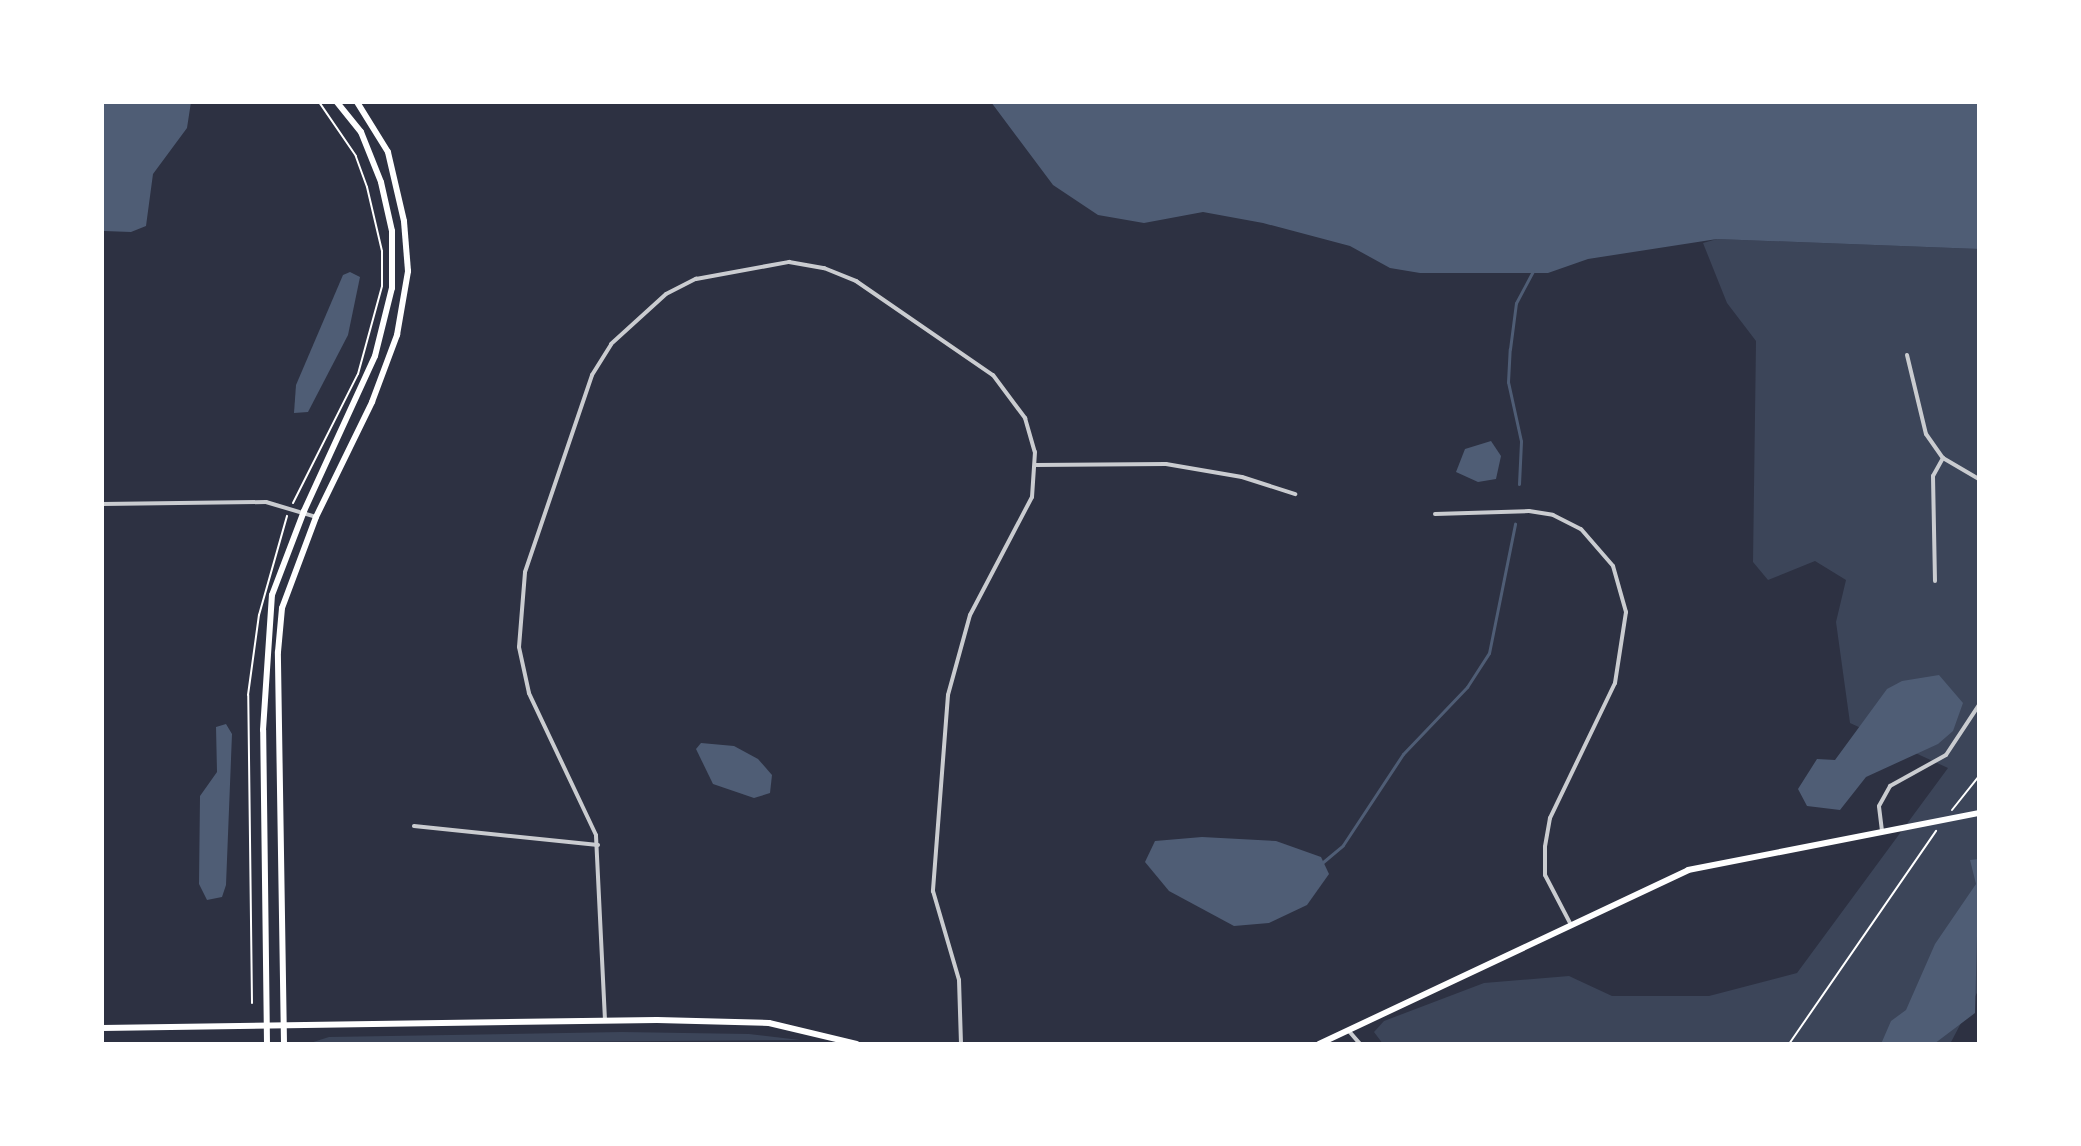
<!DOCTYPE html>
<style>
body{margin:0}
#map{position:relative;width:2081px;height:1146px;overflow:hidden;background:#2d3142;font-family:Barlow,sans-serif}
div>[style]{position:absolute}
[style*='--x']{left:calc(var(--x)*1px);top:calc(var(--y)*1px);width:calc(var(--w)*1px);rotate:calc(var(--a)*1deg)}
.green>*{inset:0;background:#3c4559}
.water>*{inset:0;background:#4f5d75}
.stream>*{height:3px;margin:-1.5px;padding:0 1.5px;transform-origin:1.5px;border-radius:1.5px;background:#4f5d75}
.path>*{height:2px;margin:-1px;padding:0 1px;transform-origin:1px;border-radius:1px;background:#fff}
.minor>*{height:4px;margin:-2px;padding:0 2px;transform-origin:2px;border-radius:2px;background:#caccd0}
.secondary>*{height:6px;margin:-3px;padding:0 3px;transform-origin:3px;border-radius:3px;background:#fff}
.primary>*{height:6px;margin:-3px;padding:0 3px;transform-origin:3px;border-radius:3px;background:#fff}
span{translate:-50% -50%;white-space:nowrap;text-align:center;line-height:1.15;-webkit-text-stroke:6px #fff;paint-order:stroke}
.frame{position:absolute;inset:0;border:104px solid #fff;pointer-events:none}
</style>
<div id="map">
<div class="green">
<i style="clip-path:polygon(1717px 239px,1979px 249px,1979px 989px,1950px 1044px,1383px 1044px,1374px 1032px,1384px 1021px,1484px 983px,1569px 976px,1612px 996px,1709px 996px,1797px 973px,1948px 768px,1850px 723px,1836px 622px,1846px 580px,1815px 561px,1768px 580px,1753px 562px,1756px 341px,1727px 303px,1703px 243px)"></i>
<i style="clip-path:polygon(622px 1032px,749px 1034px,800px 1040px,307px 1044px,329px 1037px)"></i>
</div>
<div class="water">
<i style="clip-path:polygon(102px 102px,191px 102px,187px 128px,153px 174px,146px 226px,131px 232px,104px 231px,102px 223px)"></i>
<i style="clip-path:polygon(991px 102px,1979px 102px,1979px 249px,1717px 239px,1588px 259px,1548px 273px,1420px 273px,1390px 268px,1350px 246px,1263px 223px,1203px 212px,1144px 223px,1098px 215px,1053px 185px)"></i>
<i style="clip-path:polygon(350px 272px,360px 277px,348px 335px,308px 412px,294px 413px,296px 385px,343px 275px)"></i>
<i style="clip-path:polygon(1491px 441px,1501px 456px,1496px 479px,1478px 482px,1456px 472px,1465px 449px)"></i>
<i style="clip-path:polygon(1939px 675px,1963px 703px,1953px 731px,1938px 744px,1866px 777px,1840px 810px,1807px 806px,1798px 789px,1817px 759px,1835px 760px,1887px 689px,1902px 681px)"></i>
<i style="clip-path:polygon(226px 724px,232px 734px,226px 885px,222px 897px,207px 900px,199px 884px,200px 796px,217px 772px,216px 727px)"></i>
<i style="clip-path:polygon(701px 743px,734px 746px,758px 759px,772px 775px,770px 793px,754px 798px,713px 784px,696px 749px)"></i>
<i style="clip-path:polygon(1202px 837px,1276px 841px,1321px 857px,1329px 874px,1307px 905px,1269px 923px,1234px 926px,1169px 891px,1145px 862px,1155px 841px)"></i>
<i style="clip-path:polygon(1979px 859px,1975px 1013px,1934px 1044px,1881px 1044px,1891px 1021px,1906px 1010px,1935px 944px,1976px 884px,1970px 860px)"></i>
</div>
<div class="stream">
<i style="--x:1519;--y:484;--w:43;--a:-87.3"></i>
<i style="--x:1521;--y:441;--w:60;--a:-102.4"></i>
<i style="--x:1508;--y:382;--w:33;--a:-87"></i>
<i style="--x:1510;--y:349;--w:46;--a:-82.6"></i>
<i style="--x:1516;--y:303;--w:36;--a:-62"></i>
<i style="--x:1323;--y:862;--w:26;--a:-40"></i>
<i style="--x:1343;--y:845;--w:109;--a:-56.6"></i>
<i style="--x:1403;--y:754;--w:93;--a:-46.3"></i>
<i style="--x:1467;--y:687;--w:40;--a:-57.1"></i>
<i style="--x:1489;--y:653;--w:132;--a:-78.6"></i>
</div>
<div class="path">
<i style="--x:293;--y:503;--w:144;--a:-63.3"></i>
<i style="--x:358;--y:374;--w:91;--a:-74.7"></i>
<i style="--x:382;--y:286;--w:35;--a:-90"></i>
<i style="--x:382;--y:251;--w:66;--a:-103.2"></i>
<i style="--x:367;--y:187;--w:33;--a:-110"></i>
<i style="--x:356;--y:156;--w:65;--a:-124.4"></i>
<i style="--x:1952;--y:810;--w:43;--a:-51.5"></i>
<i style="--x:252;--y:1003;--w:308;--a:-90.7"></i>
<i style="--x:248;--y:695;--w:81;--a:-82.2"></i>
<i style="--x:259;--y:615;--w:103;--a:-74.2"></i>
<i style="--x:1789;--y:1044;--w:259;--a:-55.4"></i>
</div>
<div class="minor">
<i style="--x:1907;--y:355;--w:81;--a:76.5"></i>
<i style="--x:1926;--y:434;--w:29;--a:55"></i>
<i style="--x:1943;--y:458;--w:42;--a:30.3"></i>
<i style="--x:1035;--y:465;--w:131;--a:-0.4"></i>
<i style="--x:1166;--y:464;--w:77;--a:9.7"></i>
<i style="--x:1242;--y:477;--w:56;--a:17.8"></i>
<i style="--x:102;--y:504;--w:164;--a:-0.7"></i>
<i style="--x:266;--y:502;--w:52;--a:16.7"></i>
<i style="--x:1435;--y:514;--w:94;--a:-1.8"></i>
<i style="--x:1529;--y:511;--w:24;--a:9"></i>
<i style="--x:1553;--y:515;--w:31;--a:27"></i>
<i style="--x:1581;--y:529;--w:49;--a:49.1"></i>
<i style="--x:1613;--y:566;--w:48;--a:74.2"></i>
<i style="--x:1626;--y:612;--w:72;--a:98.8"></i>
<i style="--x:1615;--y:683;--w:150;--a:115.7"></i>
<i style="--x:1550;--y:818;--w:29;--a:100"></i>
<i style="--x:1545;--y:847;--w:28;--a:90"></i>
<i style="--x:1545;--y:875;--w:54;--a:62.5"></i>
<i style="--x:1935;--y:581;--w:105;--a:-91.1"></i>
<i style="--x:1933;--y:476;--w:21;--a:-61"></i>
<i style="--x:414;--y:826;--w:185;--a:5.9"></i>
<i style="--x:1882;--y:831;--w:25;--a:-97"></i>
<i style="--x:1879;--y:806;--w:23;--a:-61"></i>
<i style="--x:1890;--y:786;--w:64;--a:-29"></i>
<i style="--x:1946;--y:755;--w:60;--a:-56.6"></i>
<i style="--x:605;--y:1020;--w:185;--a:-92.8"></i>
<i style="--x:596;--y:835;--w:157;--a:-115.3"></i>
<i style="--x:529;--y:693;--w:47;--a:-102.3"></i>
<i style="--x:519;--y:647;--w:75;--a:-85.4"></i>
<i style="--x:525;--y:572;--w:208;--a:-71.2"></i>
<i style="--x:592;--y:375;--w:36;--a:-58"></i>
<i style="--x:611;--y:344;--w:74;--a:-42.3"></i>
<i style="--x:666;--y:294;--w:34;--a:-27"></i>
<i style="--x:696;--y:279;--w:95;--a:-10.4"></i>
<i style="--x:789;--y:262;--w:36;--a:10"></i>
<i style="--x:824;--y:268;--w:35;--a:22"></i>
<i style="--x:856;--y:281;--w:166;--a:34.5"></i>
<i style="--x:993;--y:375;--w:54;--a:53.3"></i>
<i style="--x:1025;--y:418;--w:35;--a:74"></i>
<i style="--x:1035;--y:452;--w:45;--a:93.8"></i>
<i style="--x:1032;--y:497;--w:133;--a:117.7"></i>
<i style="--x:970;--y:615;--w:83;--a:105.4"></i>
<i style="--x:948;--y:695;--w:197;--a:94.4"></i>
<i style="--x:933;--y:891;--w:93;--a:73.7"></i>
<i style="--x:959;--y:980;--w:64;--a:88.2"></i>
<i style="--x:1348;--y:1030;--w:18;--a:49"></i>
</div>
<div class="secondary">
<i style="--x:102;--y:1028;--w:555;--a:-0.83"></i>
<i style="--x:657;--y:1020;--w:112;--a:1.5"></i>
<i style="--x:769;--y:1023;--w:90;--a:13.4"></i>
<i style="--x:1319;--y:1044;--w:408;--a:-25.2"></i>
<i style="--x:1688;--y:870;--w:297;--a:-11.1"></i>
</div>
<div class="primary">
<i style="--x:267;--y:1044;--w:314;--a:-90.7"></i>
<i style="--x:263;--y:730;--w:135;--a:-86.2"></i>
<i style="--x:272;--y:595;--w:90;--a:-69.1"></i>
<i style="--x:304;--y:511;--w:170;--a:-65.4"></i>
<i style="--x:375;--y:356;--w:70;--a:-76"></i>
<i style="--x:392;--y:288;--w:57;--a:-90"></i>
<i style="--x:392;--y:231;--w:50;--a:-102.7"></i>
<i style="--x:381;--y:182;--w:54;--a:-111.8"></i>
<i style="--x:361;--y:132;--w:38;--a:-129"></i>
<i style="--x:284;--y:1044;--w:392;--a:-90.9"></i>
<i style="--x:278;--y:652;--w:44;--a:-84.8"></i>
<i style="--x:282;--y:608;--w:97;--a:-69.5"></i>
<i style="--x:316;--y:517;--w:128;--a:-64"></i>
<i style="--x:372;--y:402;--w:72;--a:-69.5"></i>
<i style="--x:397;--y:335;--w:65;--a:-80.2"></i>
<i style="--x:408;--y:271;--w:50;--a:-94.6"></i>
<i style="--x:404;--y:221;--w:71;--a:-103.1"></i>
<i style="--x:388;--y:152;--w:59;--a:-121.8"></i>
</div>
<div class="frame"></div>
</div>
